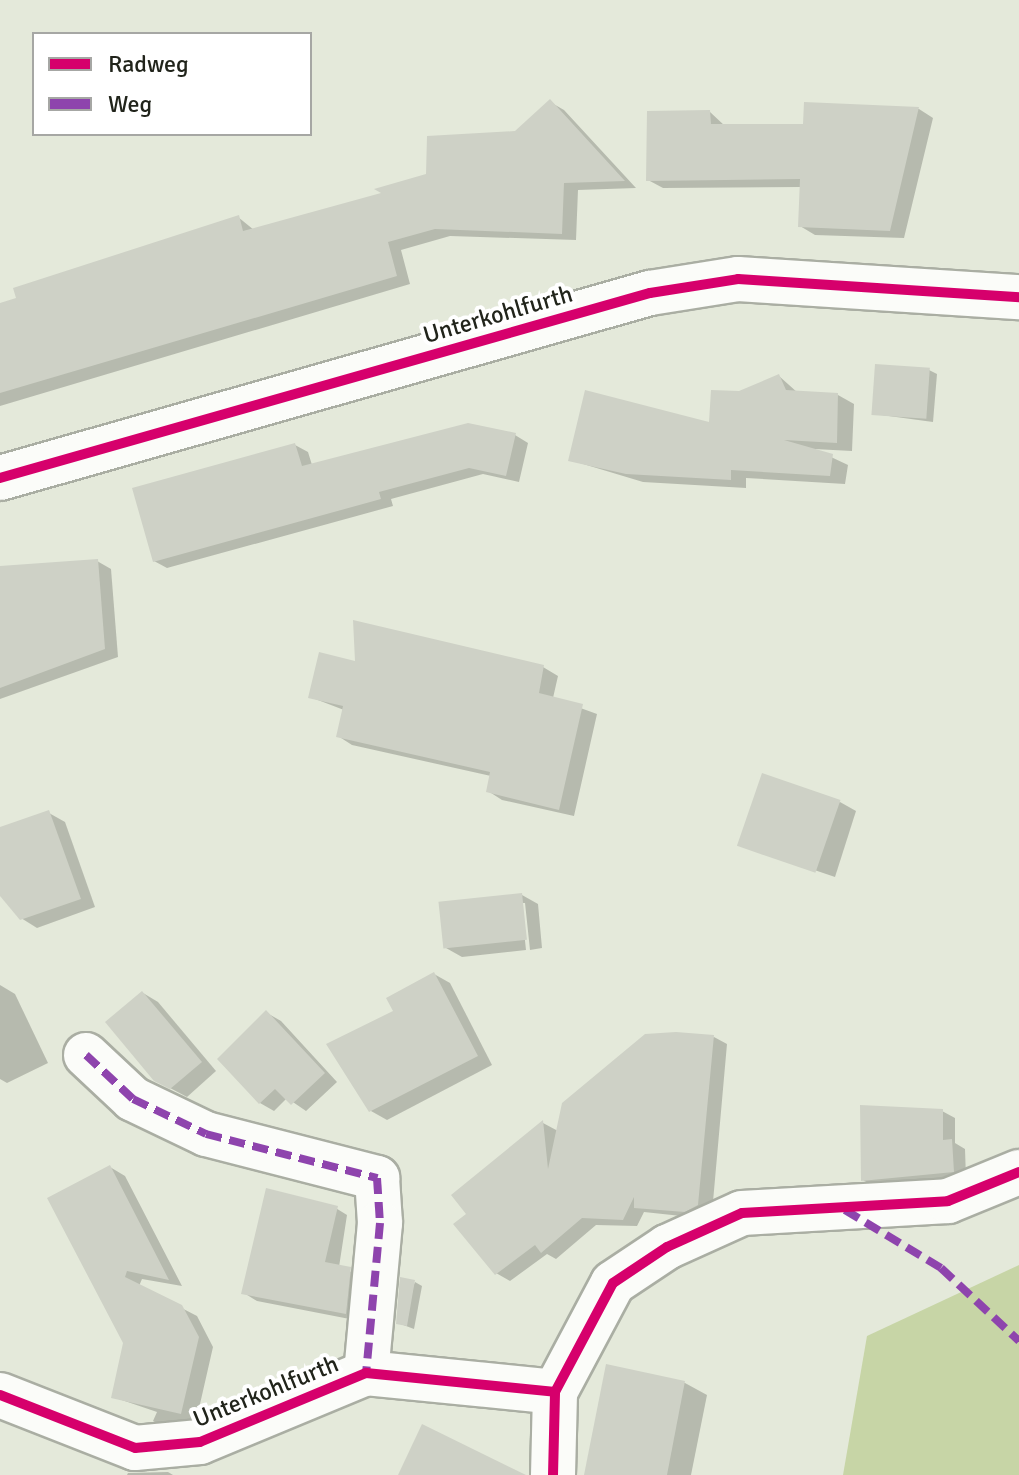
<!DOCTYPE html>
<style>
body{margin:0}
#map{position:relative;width:1019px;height:1475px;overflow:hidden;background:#e4e9da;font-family:Signika,sans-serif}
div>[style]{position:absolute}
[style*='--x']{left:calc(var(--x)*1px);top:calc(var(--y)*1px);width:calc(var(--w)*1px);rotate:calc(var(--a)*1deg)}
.green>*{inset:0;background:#c7d5a6}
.shadow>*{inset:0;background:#0003}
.building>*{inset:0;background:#ced1c6;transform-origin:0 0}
.roads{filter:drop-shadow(2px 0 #aaaea3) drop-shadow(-2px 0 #aaaea3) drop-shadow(0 2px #aaaea3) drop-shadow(0 -2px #aaaea3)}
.minor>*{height:44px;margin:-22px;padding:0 22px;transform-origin:22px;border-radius:22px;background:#fbfcf9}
.quiet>*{height:8px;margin-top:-4px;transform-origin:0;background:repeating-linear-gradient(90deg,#8e44ad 0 16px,transparent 0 24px)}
.cycleway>*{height:10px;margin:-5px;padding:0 5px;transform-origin:5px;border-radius:5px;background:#d6006c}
span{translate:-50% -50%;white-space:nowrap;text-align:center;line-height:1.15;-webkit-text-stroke:8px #fff;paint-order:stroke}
.street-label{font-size:24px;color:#21241b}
.legend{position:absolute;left:32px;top:32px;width:280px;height:104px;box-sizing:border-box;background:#fff;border:2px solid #a6a7a4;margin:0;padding:10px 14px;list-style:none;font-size:24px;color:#21241b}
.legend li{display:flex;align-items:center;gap:16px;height:40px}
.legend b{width:40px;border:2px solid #a6a7a4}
</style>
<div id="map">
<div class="green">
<i style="clip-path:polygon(1019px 1265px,1019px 1475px,843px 1475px,867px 1336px)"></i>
</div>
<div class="shadow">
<i style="clip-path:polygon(550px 102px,564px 110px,636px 188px,578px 190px,576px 240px,450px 236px,401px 250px,410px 284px,0 406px,0 305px,238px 217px,254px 230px,386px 194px,516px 133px)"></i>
<i style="clip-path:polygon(806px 104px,919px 109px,933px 118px,904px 238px,815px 235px,800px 226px,802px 187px,663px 188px,648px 180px,710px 112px,725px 126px,805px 126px)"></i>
<i style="clip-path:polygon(929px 370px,937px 374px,933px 422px,874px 414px)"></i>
<i style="clip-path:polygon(779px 376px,798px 393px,838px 395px,854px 404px,852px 451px,814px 449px,848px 465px,845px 484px,746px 478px,746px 488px,643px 482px,570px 460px,711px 425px,739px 393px)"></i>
<i style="clip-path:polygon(515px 435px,528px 443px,519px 482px,483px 474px,391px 499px,393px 506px,167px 568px,154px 561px,295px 445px,308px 452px,312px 465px)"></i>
<i style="clip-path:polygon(97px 561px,111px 569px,118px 657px,0 699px,0 592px)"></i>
<i style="clip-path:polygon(357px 663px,543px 667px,558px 676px,553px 698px,597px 714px,574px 816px,502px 800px,488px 791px,491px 776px,352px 745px,338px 736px,344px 710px,310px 697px)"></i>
<i style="clip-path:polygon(840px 802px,856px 811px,835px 877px,741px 845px)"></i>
<i style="clip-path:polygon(49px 813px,65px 822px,95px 907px,37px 928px,21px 918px,0 893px,0 829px)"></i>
<i style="clip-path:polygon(522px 895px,538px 904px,542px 948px,530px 950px,525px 903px,521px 903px,526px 950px,462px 957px,446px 948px)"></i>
<i style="clip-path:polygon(434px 974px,450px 983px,492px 1065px,387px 1120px,371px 1111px,396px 1012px)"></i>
<i style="clip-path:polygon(0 985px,15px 994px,48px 1063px,7px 1083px,0 1079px)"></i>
<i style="clip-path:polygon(143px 993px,158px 1002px,216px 1071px,187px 1097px,155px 1080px)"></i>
<i style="clip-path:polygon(267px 1013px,281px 1021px,337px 1082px,306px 1111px,287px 1098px,274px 1111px,260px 1103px)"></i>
<i style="clip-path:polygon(714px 1037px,727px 1044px,712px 1213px,700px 1218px,644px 1212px,637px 1226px,596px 1225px,556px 1259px,547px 1254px,510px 1281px,496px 1273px,469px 1214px,453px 1195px,543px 1123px,558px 1131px)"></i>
<i style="clip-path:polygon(942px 1111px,955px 1118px,955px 1143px,965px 1149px,966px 1178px,875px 1187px,863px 1180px)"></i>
<i style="clip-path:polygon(110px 1167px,125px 1176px,182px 1286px,142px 1279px,139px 1286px,197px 1316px,213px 1347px,195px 1426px,167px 1429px,153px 1421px,157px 1412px,113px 1397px,126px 1342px)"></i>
<i style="clip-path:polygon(334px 1207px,347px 1215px,339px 1267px,364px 1277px,360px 1321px,257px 1301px,244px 1293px)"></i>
<i style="clip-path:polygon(415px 1282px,422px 1286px,414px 1329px,398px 1323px)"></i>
<i style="clip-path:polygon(608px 1366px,685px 1383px,707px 1395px,691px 1475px,585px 1475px)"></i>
<i style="clip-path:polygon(168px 1472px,173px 1475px,127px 1475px,128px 1473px)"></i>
</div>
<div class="building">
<i style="clip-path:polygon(550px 99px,625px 181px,564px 183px,562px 234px,435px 229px,388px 242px,397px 276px,0 393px,0 303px,16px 298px,13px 288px,239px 215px,243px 231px,381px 193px,374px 189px,426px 174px,427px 136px,515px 131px)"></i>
<i style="clip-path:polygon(804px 102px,919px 107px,890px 231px,798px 227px,800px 179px,646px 181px,647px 111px,710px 110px,711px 124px,803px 124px)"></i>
<i style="left:875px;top:364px;width:55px;height:51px;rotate:4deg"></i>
<i style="clip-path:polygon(779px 374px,786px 390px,838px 393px,837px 443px,784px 440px,833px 454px,830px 476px,731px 470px,731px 480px,626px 474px,568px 461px,585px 390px,709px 422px,711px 390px,739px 391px)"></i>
<i style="clip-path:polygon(468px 423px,516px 433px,506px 476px,469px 468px,379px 492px,381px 499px,153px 562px,132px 488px,295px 443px,302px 466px)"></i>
<i style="clip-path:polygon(98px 559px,105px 649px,0 688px,0 566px)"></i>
<i style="clip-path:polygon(353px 620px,544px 665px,539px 693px,583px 704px,559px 810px,486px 792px,490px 772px,336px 737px,343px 706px,308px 698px,319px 652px,355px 661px)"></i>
<i style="left:762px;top:773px;width:83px;height:77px;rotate:19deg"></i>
<i style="clip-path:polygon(49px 810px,81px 899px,20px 920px,0 896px,0 827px)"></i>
<i style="left:522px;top:893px;width:47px;height:84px;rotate:84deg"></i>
<i style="clip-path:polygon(434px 972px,478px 1056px,369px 1112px,326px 1044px,393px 1011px,386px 998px)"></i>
<i style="clip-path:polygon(142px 991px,202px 1062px,170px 1089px,154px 1081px,105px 1022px)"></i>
<i style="clip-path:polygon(266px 1010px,325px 1073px,291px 1105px,275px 1089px,259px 1104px,217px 1059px)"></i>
<i style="clip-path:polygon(676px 1032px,714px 1035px,698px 1205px,685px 1212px,634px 1208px,634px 1197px,623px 1220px,582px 1218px,541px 1253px,535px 1245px,495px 1275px,453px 1224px,466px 1214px,451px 1195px,543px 1120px,548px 1169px,562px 1103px,645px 1034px)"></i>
<i style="clip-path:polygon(860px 1105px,943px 1109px,943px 1140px,952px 1139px,954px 1172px,861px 1181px)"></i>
<i style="clip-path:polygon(110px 1165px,169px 1280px,127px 1271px,125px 1277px,182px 1305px,199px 1337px,181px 1414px,111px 1398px,123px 1343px,47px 1198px)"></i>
<i style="clip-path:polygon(266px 1188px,338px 1206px,325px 1262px,351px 1267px,346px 1314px,241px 1294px)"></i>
<i style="clip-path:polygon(400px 1277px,415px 1280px,407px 1326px,396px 1324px)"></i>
<i style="clip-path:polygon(606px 1364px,685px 1381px,667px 1475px,584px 1475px)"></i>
<i style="clip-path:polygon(422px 1424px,526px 1475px,398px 1475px)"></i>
</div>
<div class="roads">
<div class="minor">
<i style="--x:0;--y:478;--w:676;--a:-15.89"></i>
<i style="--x:650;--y:293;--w:89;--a:-9"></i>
<i style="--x:738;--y:279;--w:282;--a:3.7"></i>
<i style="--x:86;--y:1055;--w:64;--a:43.1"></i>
<i style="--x:133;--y:1099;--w:81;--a:25.6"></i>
<i style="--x:206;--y:1134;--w:177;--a:14.4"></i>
<i style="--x:377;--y:1178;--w:45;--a:86.2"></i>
<i style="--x:380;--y:1223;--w:151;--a:95.3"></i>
<i style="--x:0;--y:1395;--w:145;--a:21.4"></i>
<i style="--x:135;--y:1448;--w:65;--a:-5.3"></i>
<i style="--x:200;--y:1442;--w:180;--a:-22.6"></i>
<i style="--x:366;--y:1373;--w:190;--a:5.7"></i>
<i style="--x:553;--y:1475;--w:83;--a:-88.6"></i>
<i style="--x:555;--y:1392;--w:123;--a:-62"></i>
<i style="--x:613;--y:1283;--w:65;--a:-33.7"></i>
<i style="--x:667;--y:1247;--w:82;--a:-24.4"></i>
<i style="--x:742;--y:1213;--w:206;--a:-3.3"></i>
<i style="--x:948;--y:1201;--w:77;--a:-22.2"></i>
</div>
</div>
<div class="quiet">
<i style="--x:86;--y:1055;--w:64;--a:43.1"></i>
<i style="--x:133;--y:1099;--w:81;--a:25.6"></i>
<i style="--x:206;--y:1134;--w:177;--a:14.4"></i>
<i style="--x:377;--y:1178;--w:45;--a:86.2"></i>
<i style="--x:380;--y:1223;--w:151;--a:95.3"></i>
<i style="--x:845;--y:1210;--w:112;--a:31.1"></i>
<i style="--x:941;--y:1268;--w:107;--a:43.1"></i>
</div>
<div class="cycleway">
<i style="--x:0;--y:478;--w:676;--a:-15.89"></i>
<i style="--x:650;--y:293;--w:89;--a:-9"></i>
<i style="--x:738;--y:279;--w:282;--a:3.7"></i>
<i style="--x:0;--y:1395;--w:145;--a:21.4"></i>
<i style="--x:135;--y:1448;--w:65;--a:-5.3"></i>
<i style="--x:200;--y:1442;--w:180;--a:-22.6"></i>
<i style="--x:366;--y:1373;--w:190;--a:5.7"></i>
<i style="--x:553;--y:1475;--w:83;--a:-88.6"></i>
<i style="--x:555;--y:1392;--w:123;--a:-62"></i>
<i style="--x:613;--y:1283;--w:65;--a:-33.7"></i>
<i style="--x:667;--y:1247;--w:82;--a:-24.4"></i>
<i style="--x:742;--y:1213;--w:206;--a:-3.3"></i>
<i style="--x:948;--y:1201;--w:77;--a:-22.2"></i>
</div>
<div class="street-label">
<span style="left:498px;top:315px;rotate:-16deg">Unterkohlfurth</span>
<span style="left:266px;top:1392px;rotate:-22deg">Unterkohlfurth</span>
</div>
<ul class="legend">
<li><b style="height:10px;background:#d6006c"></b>Radweg</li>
<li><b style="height:10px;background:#8e44ad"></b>Weg</li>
</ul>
</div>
